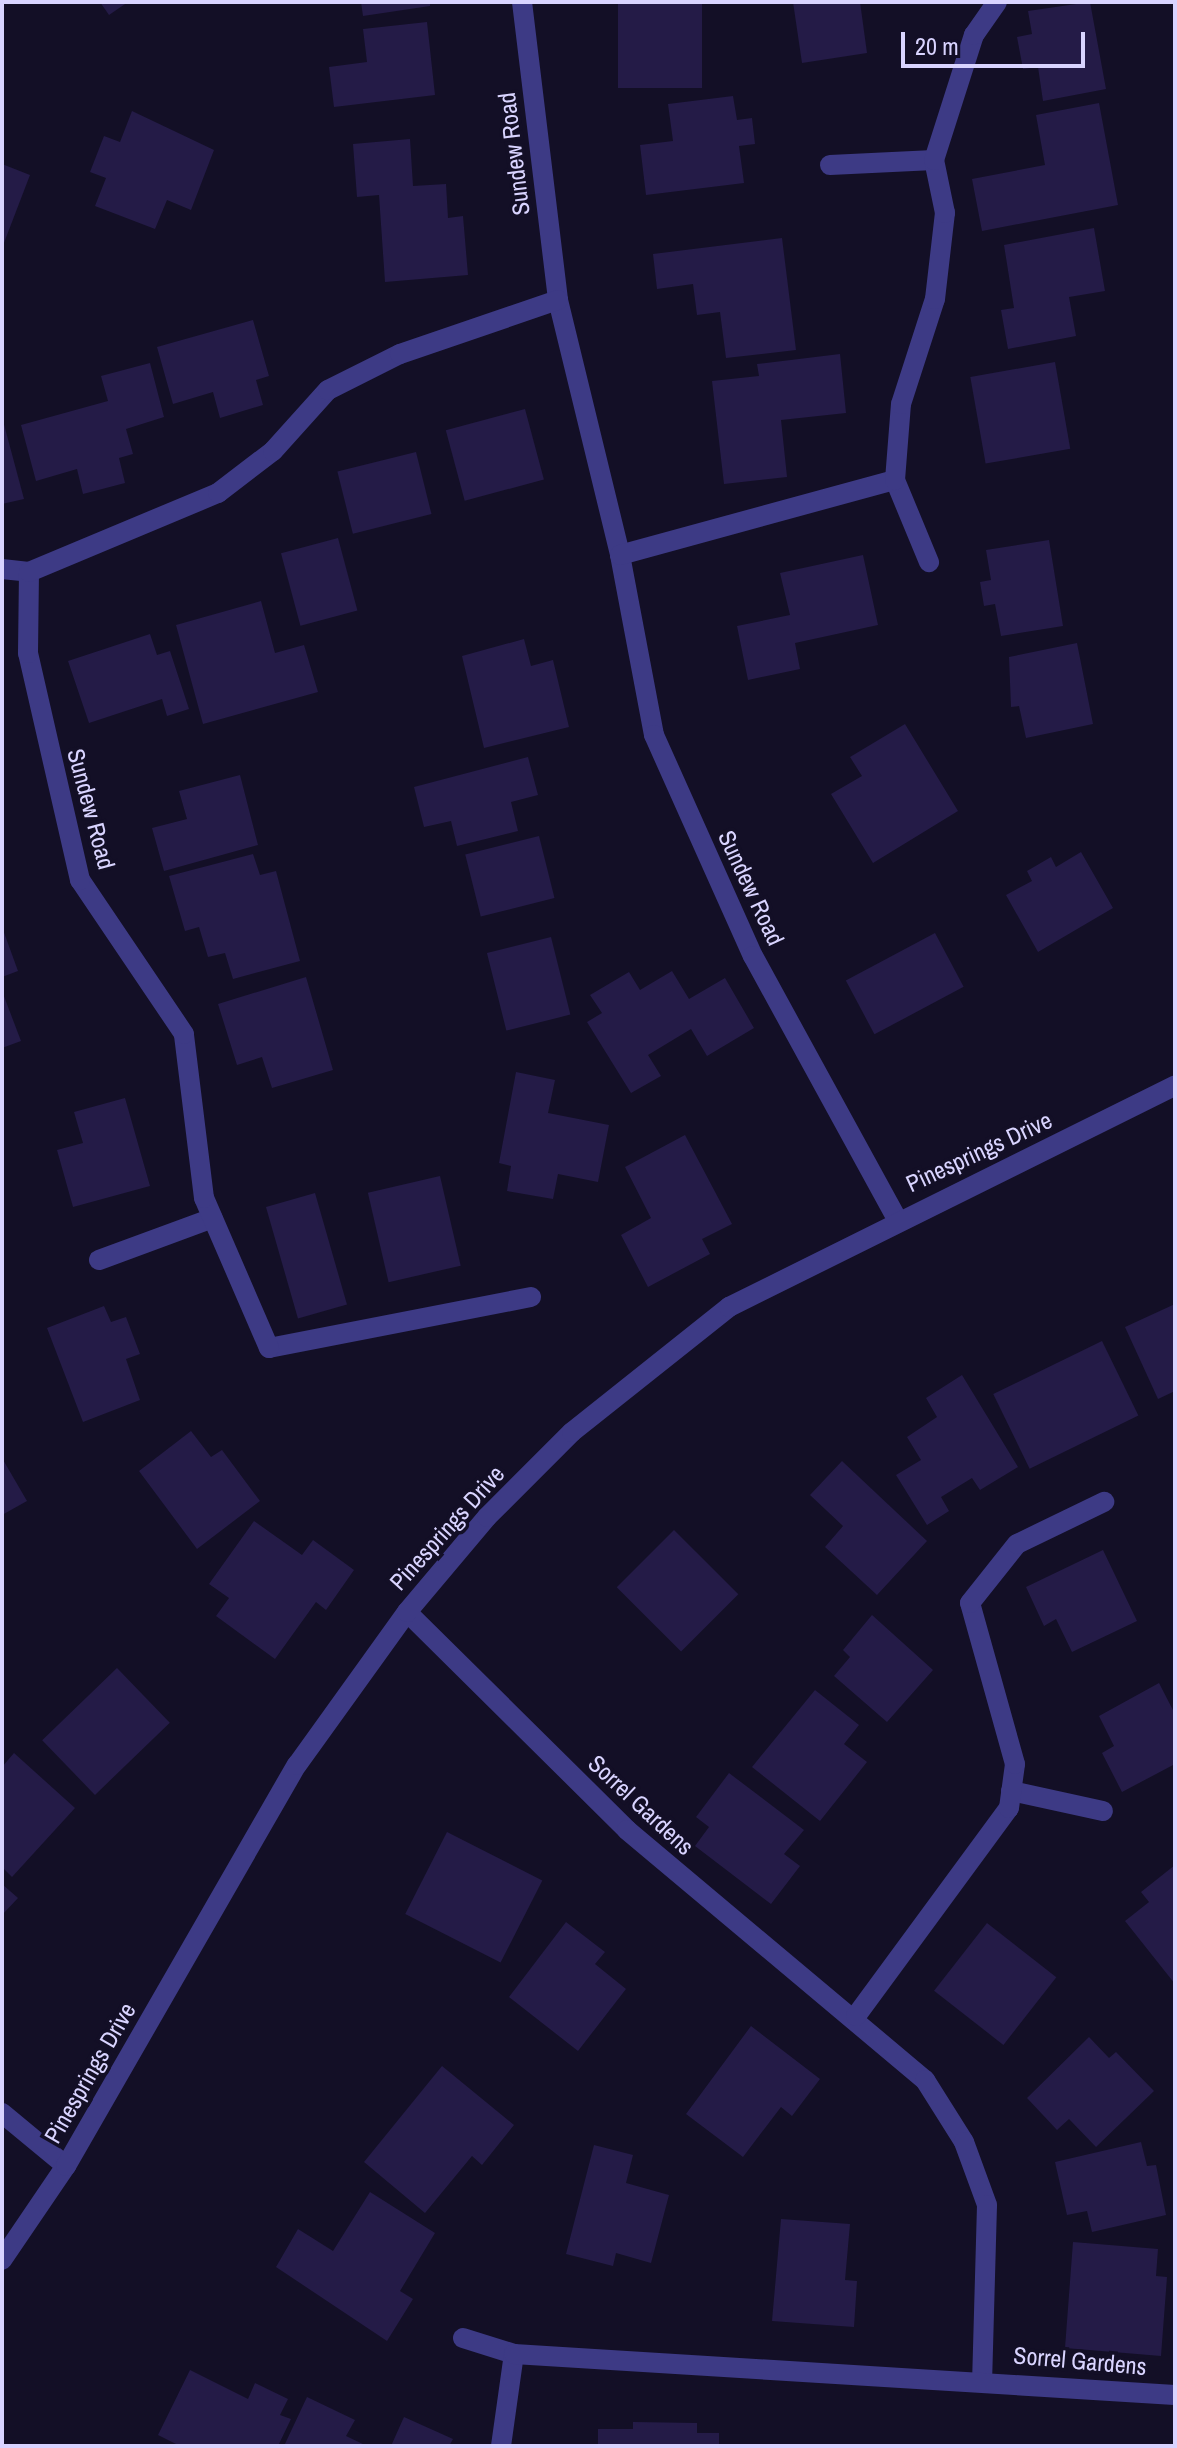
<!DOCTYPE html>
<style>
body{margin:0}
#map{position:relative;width:1177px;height:2448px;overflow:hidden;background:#130f26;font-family:"Archivo Narrow",sans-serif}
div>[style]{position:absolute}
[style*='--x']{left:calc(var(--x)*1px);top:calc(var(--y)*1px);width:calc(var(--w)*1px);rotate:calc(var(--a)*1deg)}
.building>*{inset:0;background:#241b47;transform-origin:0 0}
.minor>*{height:20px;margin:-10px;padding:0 10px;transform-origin:10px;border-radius:10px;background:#3d3a85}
span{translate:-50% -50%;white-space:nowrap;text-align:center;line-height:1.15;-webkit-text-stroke:7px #130f26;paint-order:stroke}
.street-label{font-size:24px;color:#d9d4ff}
.frame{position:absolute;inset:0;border:4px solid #d9d4ff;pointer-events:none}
.scale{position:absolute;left:901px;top:32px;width:184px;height:36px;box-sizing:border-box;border:4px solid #d9d4ff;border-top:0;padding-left:10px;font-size:24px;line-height:28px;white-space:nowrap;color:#d9d4ff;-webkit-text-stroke:6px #130f26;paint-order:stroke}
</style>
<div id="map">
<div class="building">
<i style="clip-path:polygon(100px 2px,128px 2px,109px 15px)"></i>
<i style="clip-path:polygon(361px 2px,430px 2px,430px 6px,363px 16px)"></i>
<i style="left:618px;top:2px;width:84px;height:86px"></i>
<i style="clip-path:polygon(793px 2px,860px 2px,867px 53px,802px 63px)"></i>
<i style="clip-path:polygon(1090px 2px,1106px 89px,1043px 101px,1038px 67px,1023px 69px,1017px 37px,1032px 34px,1028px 11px)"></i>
<i style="clip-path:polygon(427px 22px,435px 95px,334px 107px,329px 67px,367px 62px,363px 29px)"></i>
<i style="clip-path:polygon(733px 96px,737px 120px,752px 118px,755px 144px,739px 146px,744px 183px,646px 195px,640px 145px,673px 141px,668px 104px)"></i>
<i style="clip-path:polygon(1099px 103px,1118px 205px,982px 231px,972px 179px,1045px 165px,1036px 115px)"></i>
<i style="clip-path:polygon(132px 111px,214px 150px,191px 210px,167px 200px,155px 229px,95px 206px,106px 178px,90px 172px,104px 136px,120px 142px)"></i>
<i style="clip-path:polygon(410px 139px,413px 186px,446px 184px,448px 218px,463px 216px,468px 275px,385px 282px,379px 195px,357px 197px,353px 144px)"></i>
<i style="clip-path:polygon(2px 164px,30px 175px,2px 248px)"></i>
<i style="clip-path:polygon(1094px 228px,1105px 291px,1069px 297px,1076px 336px,1008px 349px,1001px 310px,1014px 308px,1004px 245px)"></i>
<i style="clip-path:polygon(782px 238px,796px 350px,726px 358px,720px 312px,697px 315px,693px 284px,657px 289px,653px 254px)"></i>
<i style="clip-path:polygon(253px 320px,269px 376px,256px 380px,263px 405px,220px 418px,213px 392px,173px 404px,157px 347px)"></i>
<i style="clip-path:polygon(840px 354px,846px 413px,781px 420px,787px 477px,724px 484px,712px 381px,759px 376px,757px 364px)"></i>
<i style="left:1055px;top:362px;width:88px;height:86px;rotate:80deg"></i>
<i style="clip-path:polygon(150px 363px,164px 417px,126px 429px,133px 454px,119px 458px,125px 483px,83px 494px,77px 469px,36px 481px,21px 425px,108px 401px,101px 376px)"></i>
<i style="left:525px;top:409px;width:73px;height:82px;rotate:75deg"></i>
<i style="clip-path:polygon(2px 417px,24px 499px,2px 504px)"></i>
<i style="left:416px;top:452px;width:64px;height:81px;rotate:76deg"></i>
<i style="left:338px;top:538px;width:75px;height:59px;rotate:75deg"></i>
<i style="clip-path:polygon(1049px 540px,1063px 626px,1001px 636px,995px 604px,984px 606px,980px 582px,991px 580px,986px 550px)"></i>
<i style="clip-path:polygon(863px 555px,878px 625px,795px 643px,800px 669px,748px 680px,737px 626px,790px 615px,780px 573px)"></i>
<i style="clip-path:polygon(261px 601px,275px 653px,304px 645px,318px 692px,203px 724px,176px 625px)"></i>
<i style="clip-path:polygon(150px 634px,157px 655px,170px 651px,189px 709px,167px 716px,162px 699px,89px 723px,68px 661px)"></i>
<i style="clip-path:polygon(524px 639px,531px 666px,553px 660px,569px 727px,484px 748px,462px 656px)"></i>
<i style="clip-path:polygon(1077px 643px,1093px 724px,1026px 738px,1019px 706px,1011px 707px,1009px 657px)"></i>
<i style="clip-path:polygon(905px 724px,958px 811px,873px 863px,831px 794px,862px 776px,850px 757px)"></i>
<i style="clip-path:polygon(528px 757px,538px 795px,511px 802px,518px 831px,457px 846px,451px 821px,424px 827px,414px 787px)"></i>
<i style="clip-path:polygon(240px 775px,258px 845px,164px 871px,152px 828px,187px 819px,179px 791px)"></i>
<i style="left:539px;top:836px;width:64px;height:76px;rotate:76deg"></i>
<i style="clip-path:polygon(1081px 852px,1113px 908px,1038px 952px,1006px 895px,1032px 881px,1027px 871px,1051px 857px,1056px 867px)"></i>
<i style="clip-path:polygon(253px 854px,260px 875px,276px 871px,300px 961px,233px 979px,225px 953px,208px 957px,199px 927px,185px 931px,169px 876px)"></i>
<i style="clip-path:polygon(2px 927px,18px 971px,2px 977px)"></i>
<i style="left:935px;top:933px;width:61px;height:101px;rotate:62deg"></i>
<i style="left:551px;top:937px;width:80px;height:66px;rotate:76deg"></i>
<i style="clip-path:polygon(672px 971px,689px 999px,725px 978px,754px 1028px,707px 1056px,691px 1029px,648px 1055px,661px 1076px,631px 1093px,587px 1022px,602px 1013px,590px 995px,629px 972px,640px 990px)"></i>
<i style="clip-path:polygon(306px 977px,333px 1070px,272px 1088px,262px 1057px,237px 1065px,218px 1004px)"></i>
<i style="clip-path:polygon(2px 991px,21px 1041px,2px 1048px)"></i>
<i style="clip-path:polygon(516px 1072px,555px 1080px,548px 1113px,609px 1125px,598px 1182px,558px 1174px,553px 1199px,507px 1191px,511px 1166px,499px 1163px)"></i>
<i style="clip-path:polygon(125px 1098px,150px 1186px,73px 1207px,57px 1150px,83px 1143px,74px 1112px)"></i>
<i style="clip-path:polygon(685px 1135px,732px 1224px,702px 1239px,710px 1254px,648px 1287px,621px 1235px,651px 1218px,625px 1167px)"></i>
<i style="left:440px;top:1176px;width:92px;height:74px;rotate:77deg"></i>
<i style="left:315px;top:1193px;width:116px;height:51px;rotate:74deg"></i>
<i style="clip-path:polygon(1175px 1304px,1175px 1391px,1158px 1399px,1125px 1327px)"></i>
<i style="clip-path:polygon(104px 1306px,111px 1322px,126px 1317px,140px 1354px,126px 1359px,140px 1400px,83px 1422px,47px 1328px)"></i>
<i style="left:1102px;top:1341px;width:83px;height:121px;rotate:64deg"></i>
<i style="clip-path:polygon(962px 1375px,1018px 1467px,980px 1490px,972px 1478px,941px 1497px,949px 1511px,927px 1525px,896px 1475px,921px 1460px,907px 1437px,937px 1417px,926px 1398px)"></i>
<i style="clip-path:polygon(191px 1431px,211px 1457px,222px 1450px,260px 1501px,197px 1549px,139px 1471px)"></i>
<i style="clip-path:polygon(2px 1458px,27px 1501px,2px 1515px)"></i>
<i style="clip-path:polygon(842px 1461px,927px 1541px,877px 1595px,825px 1547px,843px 1526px,810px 1495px)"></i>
<i style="clip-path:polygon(254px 1521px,302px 1555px,313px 1540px,354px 1570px,326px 1610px,316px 1602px,275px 1659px,216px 1616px,229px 1598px,209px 1584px)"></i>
<i style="left:674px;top:1530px;width:91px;height:81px;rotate:45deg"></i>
<i style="clip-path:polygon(1103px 1550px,1137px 1621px,1072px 1652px,1056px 1619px,1044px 1626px,1026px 1587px)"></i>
<i style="clip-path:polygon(872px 1615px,933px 1670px,887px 1722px,834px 1676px,850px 1657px,843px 1650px)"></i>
<i style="left:117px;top:1668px;width:76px;height:104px;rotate:46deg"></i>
<i style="clip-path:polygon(1159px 1683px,1175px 1714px,1175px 1764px,1122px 1792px,1102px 1753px,1114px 1746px,1099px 1716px)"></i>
<i style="clip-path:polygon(815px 1690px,859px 1725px,844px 1744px,867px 1762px,820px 1821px,752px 1767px)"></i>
<i style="clip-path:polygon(14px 1753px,75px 1808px,12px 1877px,2px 1867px,2px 1767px)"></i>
<i style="clip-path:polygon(729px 1773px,804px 1830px,784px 1854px,800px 1866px,771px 1904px,695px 1846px,709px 1827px,696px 1817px)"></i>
<i style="left:447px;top:1832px;width:107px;height:92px;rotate:27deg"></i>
<i style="clip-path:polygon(1175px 1865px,1175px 1984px,1125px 1921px,1149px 1902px,1141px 1892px)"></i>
<i style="clip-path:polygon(2px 1884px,18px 1898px,2px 1915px)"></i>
<i style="clip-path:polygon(566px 1922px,605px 1952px,595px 1964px,626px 1989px,578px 2051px,509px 1997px)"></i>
<i style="left:987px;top:1923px;width:88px;height:86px;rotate:38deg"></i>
<i style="clip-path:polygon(751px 2026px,820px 2079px,792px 2116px,781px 2107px,743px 2157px,686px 2114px)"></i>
<i style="clip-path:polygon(1089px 2037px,1109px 2058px,1116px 2052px,1154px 2091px,1096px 2147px,1069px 2119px,1057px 2130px,1027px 2098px)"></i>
<i style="clip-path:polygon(442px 2066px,514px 2125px,482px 2165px,472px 2156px,425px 2213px,364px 2162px)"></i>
<i style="clip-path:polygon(1141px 2142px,1147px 2166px,1156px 2165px,1166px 2215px,1092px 2232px,1087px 2211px,1067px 2215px,1055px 2162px)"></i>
<i style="clip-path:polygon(594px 2145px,633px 2155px,626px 2183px,669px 2195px,651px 2263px,616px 2253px,613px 2266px,566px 2254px)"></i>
<i style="clip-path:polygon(370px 2192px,435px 2233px,400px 2291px,413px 2299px,387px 2341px,276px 2267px,298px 2229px,333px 2251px)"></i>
<i style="clip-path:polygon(781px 2219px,850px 2224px,845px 2280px,857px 2281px,854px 2327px,772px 2321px)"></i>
<i style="clip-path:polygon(1073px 2242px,1158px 2249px,1156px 2276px,1167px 2277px,1161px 2356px,1065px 2348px)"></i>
<i style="clip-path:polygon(190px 2370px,248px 2399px,255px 2383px,288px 2399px,280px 2415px,291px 2419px,278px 2446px,180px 2446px,158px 2435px)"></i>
<i style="clip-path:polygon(307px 2397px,355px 2420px,346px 2436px,367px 2446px,284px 2446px)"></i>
<i style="clip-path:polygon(404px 2417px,453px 2439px,449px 2446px,391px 2446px)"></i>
<i style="clip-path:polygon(633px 2422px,697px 2423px,697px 2433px,719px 2433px,719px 2446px,598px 2446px,598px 2429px,633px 2429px)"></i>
</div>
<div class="minor">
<i style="--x:522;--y:2;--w:300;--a:83.1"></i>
<i style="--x:558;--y:300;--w:262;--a:76.3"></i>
<i style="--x:620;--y:555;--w:183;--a:79.3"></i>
<i style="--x:654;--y:735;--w:242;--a:65.9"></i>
<i style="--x:753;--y:956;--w:300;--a:61.3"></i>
<i style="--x:830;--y:165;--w:104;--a:-2.8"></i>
<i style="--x:895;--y:480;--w:89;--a:67.5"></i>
<i style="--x:620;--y:555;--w:285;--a:-15.3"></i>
<i style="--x:895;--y:480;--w:76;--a:-85.5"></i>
<i style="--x:901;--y:404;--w:110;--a:-72.1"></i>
<i style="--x:935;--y:299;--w:87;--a:-83.4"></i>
<i style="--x:945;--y:213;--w:54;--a:-101.7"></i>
<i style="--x:934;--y:160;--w:131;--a:-72.3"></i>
<i style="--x:974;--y:35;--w:40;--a:-55.1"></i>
<i style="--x:2;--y:569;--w:27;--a:6"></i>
<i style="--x:99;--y:1260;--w:121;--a:-20.2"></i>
<i style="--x:531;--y:1297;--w:267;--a:169"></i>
<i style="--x:269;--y:1348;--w:163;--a:-113.4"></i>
<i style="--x:204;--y:1198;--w:165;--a:-97"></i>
<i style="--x:184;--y:1034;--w:186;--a:-124"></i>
<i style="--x:80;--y:880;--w:233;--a:-102.9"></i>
<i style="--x:28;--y:653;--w:81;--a:-89.3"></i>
<i style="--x:29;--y:572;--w:205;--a:-22.7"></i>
<i style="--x:218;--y:493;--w:69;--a:-37.4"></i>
<i style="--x:273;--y:451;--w:82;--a:-48"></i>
<i style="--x:328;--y:390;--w:80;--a:-26.6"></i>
<i style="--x:400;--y:354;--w:167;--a:-18.9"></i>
<i style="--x:407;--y:1612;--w:310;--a:44.7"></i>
<i style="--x:627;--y:1830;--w:389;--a:40"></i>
<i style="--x:925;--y:2080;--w:73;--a:57.8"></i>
<i style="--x:964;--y:2142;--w:67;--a:69.9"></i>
<i style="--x:987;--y:2205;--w:174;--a:91.6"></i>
<i style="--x:1011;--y:1791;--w:94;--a:12.3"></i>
<i style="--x:856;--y:2016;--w:258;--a:-53.7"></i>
<i style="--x:1009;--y:1808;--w:44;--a:-82.2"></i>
<i style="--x:1015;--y:1764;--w:167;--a:-105.6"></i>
<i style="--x:970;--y:1603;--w:75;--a:-51.5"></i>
<i style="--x:1017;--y:1544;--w:97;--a:-25.8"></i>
<i style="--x:2;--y:2113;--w:83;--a:39.6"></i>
<i style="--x:2;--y:2260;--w:114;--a:-55.8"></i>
<i style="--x:66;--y:2166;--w:463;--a:-60.1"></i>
<i style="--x:297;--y:1765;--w:188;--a:-54.3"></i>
<i style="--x:407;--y:1612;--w:124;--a:-49.9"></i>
<i style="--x:487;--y:1517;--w:120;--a:-45"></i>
<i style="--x:572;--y:1432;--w:201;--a:-38.5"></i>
<i style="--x:729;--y:1307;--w:498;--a:-26.4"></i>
<i style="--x:463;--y:2338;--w:53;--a:17.4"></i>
<i style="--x:501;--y:2446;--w:93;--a:-82"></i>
<i style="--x:514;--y:2354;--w:662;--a:3.55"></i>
</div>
<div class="street-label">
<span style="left:514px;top:154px;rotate:-97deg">Sundew Road</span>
<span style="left:91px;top:809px;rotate:75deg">Sundew Road</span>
<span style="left:751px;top:888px;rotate:65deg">Sundew Road</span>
<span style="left:979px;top:1152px;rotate:-25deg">Pinesprings Drive</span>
<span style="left:447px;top:1528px;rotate:-48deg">Pinesprings Drive</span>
<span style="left:641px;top:1805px;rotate:43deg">Sorrel Gardens</span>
<span style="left:90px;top:2073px;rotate:-60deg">Pinesprings Drive</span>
<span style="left:1080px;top:2361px;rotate:5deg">Sorrel Gardens</span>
</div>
<div class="frame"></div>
<div class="scale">20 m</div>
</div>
